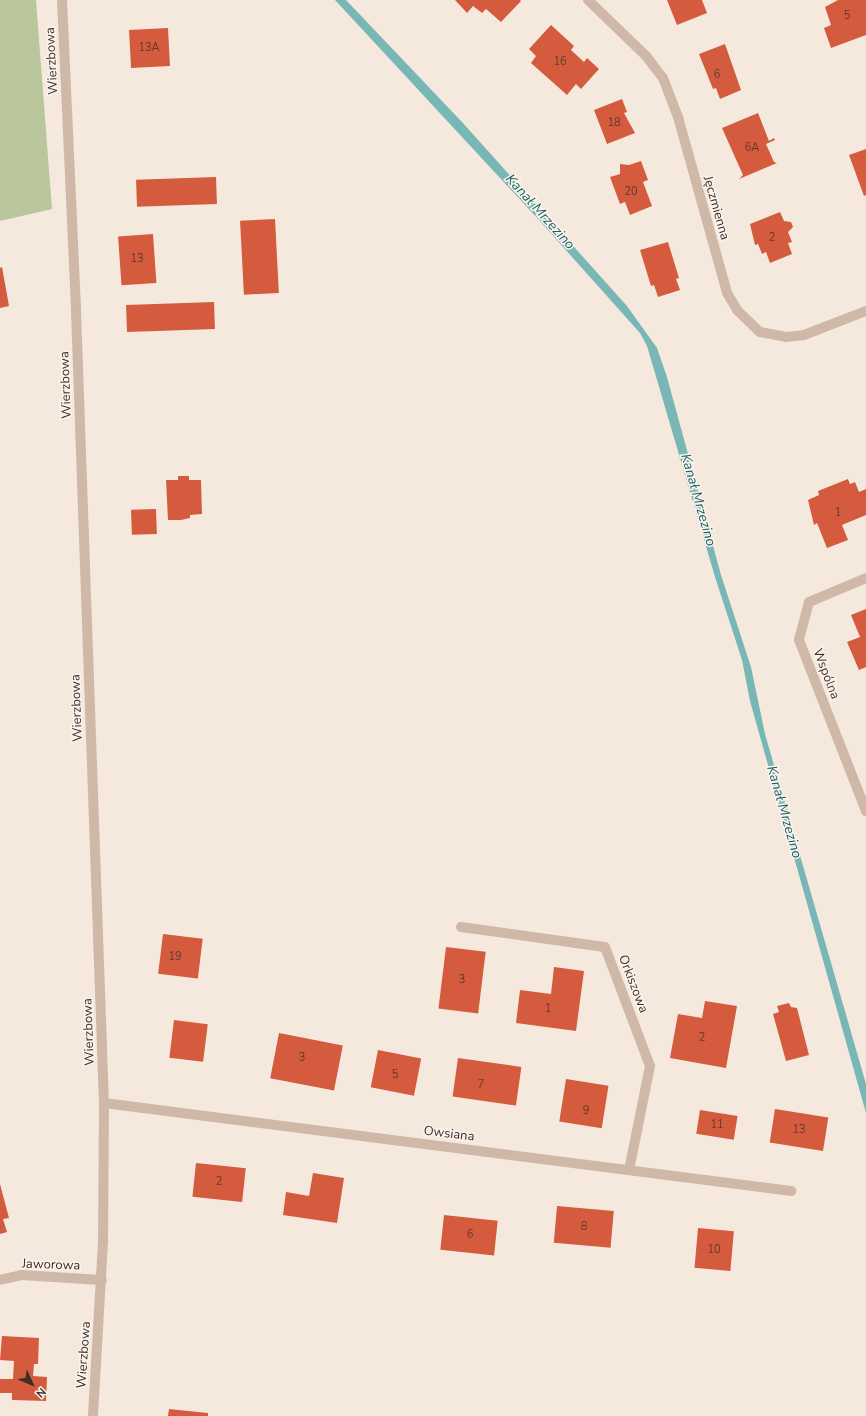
<!DOCTYPE html>
<meta charset="utf-8">
<style>
body{margin:0}
#map{position:relative;width:866px;height:1416px;overflow:hidden;background:#f5e9de;font-family:"Nunito Sans",sans-serif}
div>[style]{position:absolute}
[style*='--x']{left:calc(var(--x)*1px);top:calc(var(--y)*1px);width:calc(var(--w)*1px);rotate:calc(var(--a)*1deg)}
.green>*{inset:0;background:#bac79c}
.water>*{inset:0;background:#79b6b6}
.building>*{inset:0;background:#d45b3e;transform-origin:0 0}
.minor>*{height:10px;margin:-5px;padding:0 5px;transform-origin:5px;border-radius:5px;background:#d0b8a8}
span{translate:-50% -50%;white-space:nowrap;text-align:center;line-height:1.15;-webkit-text-stroke:3px #fcf4ec;paint-order:stroke}
.number-label{font-size:11px;color:#62392e}
.number-label span{-webkit-text-stroke-width:0}
.street-label{font-size:13px;color:#3c2e29}
.water-label{font-size:14px;color:#196263;font-style:italic}
.north{position:absolute;left:12px;top:1364px;width:40px;height:40px;-webkit-text-stroke:3px #fcf4ec;paint-order:stroke;rotate:134deg;font-size:11px;font-weight:700;line-height:16px;text-align:center;color:#3c2e29}
.north::after{content:'';display:block;margin:auto;width:14px;height:18px;background:#3c2e29;clip-path:polygon(50% 0,100% 100%,50% 72%,0 100%)}
</style>
<div id="map">
<div class="green">
<i style="clip-path:polygon(0 0,36px 0,52px 209px,0 221px)"></i>
</div>
<div class="water">
<i style="clip-path:polygon(335px 0,346px 0,462px 122px,627px 306px,657px 348px,667px 377px,721px 575px,751px 667px,765px 734px,866px 1084px,866px 1113px,750px 701px,742px 660px,715px 577px,647px 346px,640px 333px,539px 220px)"></i>
</div>
<div class="building">
<i style="clip-path:polygon(455px 0,520px 0,521px 1px,501px 22px,486px 9px,482px 13px,473px 6px,467px 13px)"></i>
<i style="clip-path:polygon(667px 0,702px 0,707px 13px,677px 25px)"></i>
<i style="clip-path:polygon(838px 0,866px 0,866px 35px,831px 48px,824px 28px,831px 25px,825px 7px)"></i>
<i style="clip-path:polygon(551px 25px,574px 46px,571px 50px,584px 62px,587px 58px,599px 69px,581px 89px,576px 84px,567px 95px,531px 63px,536px 56px,529px 49px)"></i>
<i style="left:168px;top:28px;width:38px;height:39px;rotate:87deg"></i>
<i style="clip-path:polygon(725px 44px,741px 90px,720px 99px,716px 88px,713px 89px,699px 54px)"></i>
<i style="clip-path:polygon(622px 99px,627px 112px,624px 113px,635px 133px,607px 144px,594px 110px)"></i>
<i style="clip-path:polygon(758px 113px,769px 141px,774px 138px,775px 140px,766px 144px,774px 162px,777px 163px,739px 179px,743px 175px,722px 128px)"></i>
<i style="clip-path:polygon(866px 149px,866px 195px,864px 196px,849px 155px)"></i>
<i style="clip-path:polygon(641px 161px,648px 180px,643px 182px,652px 206px,630px 215px,625px 202px,620px 204px,610px 177px,620px 174px,620px 164px,629px 165px)"></i>
<i style="left:216px;top:177px;width:27px;height:80px;rotate:88deg"></i>
<i style="clip-path:polygon(780px 212px,784px 221px,791px 222px,793px 227px,788px 232px,792px 242px,788px 243px,792px 254px,770px 263px,766px 252px,762px 254px,758px 244px,755px 245px,750px 224px)"></i>
<i style="left:275px;top:219px;width:74px;height:35px;rotate:87deg"></i>
<i style="left:153px;top:234px;width:49px;height:35px;rotate:86deg"></i>
<i style="clip-path:polygon(668px 242px,679px 278px,676px 279px,680px 290px,658px 297px,654px 285px,651px 286px,640px 250px)"></i>
<i style="clip-path:polygon(2px 267px,9px 306px,0 308px,0 268px)"></i>
<i style="left:214px;top:302px;width:27px;height:88px;rotate:88deg"></i>
<i style="clip-path:polygon(178px 476px,189px 476px,189px 480px,201px 480px,202px 514px,190px 515px,190px 518px,181px 520px,168px 520px,166px 480px,178px 480px)"></i>
<i style="clip-path:polygon(848px 479px,850px 484px,855px 482px,859px 492px,866px 489px,866px 515px,842px 525px,848px 540px,827px 548px,817px 523px,814px 525px,808px 500px,819px 495px,818px 491px)"></i>
<i style="left:156px;top:509px;width:25px;height:25px;rotate:88deg"></i>
<i style="clip-path:polygon(866px 609px,866px 667px,859px 670px,847px 642px,860px 637px,851px 615px)"></i>
<i style="left:163px;top:934px;width:40px;height:40px;rotate:7deg"></i>
<i style="left:446px;top:947px;width:40px;height:62px;rotate:7deg"></i>
<i style="clip-path:polygon(554px 967px,584px 971px,576px 1031px,516px 1023px,520px 990px,551px 994px)"></i>
<i style="clip-path:polygon(705px 1001px,737px 1006px,726px 1068px,670px 1058px,678px 1014px,702px 1018px)"></i>
<i style="clip-path:polygon(789px 1003px,791px 1007px,797px 1008px,809px 1055px,786px 1061px,773px 1014px,779px 1012px,777px 1006px)"></i>
<i style="left:174px;top:1020px;width:34px;height:38px;rotate:7deg"></i>
<i style="left:279px;top:1033px;width:65px;height:46px;rotate:11deg"></i>
<i style="left:378px;top:1050px;width:44px;height:38px;rotate:11deg"></i>
<i style="left:458px;top:1058px;width:64px;height:39px;rotate:8deg"></i>
<i style="left:566px;top:1079px;width:43px;height:43px;rotate:9deg"></i>
<i style="left:775px;top:1109px;width:54px;height:34px;rotate:9deg"></i>
<i style="left:700px;top:1110px;width:38px;height:24px;rotate:9deg"></i>
<i style="left:196px;top:1163px;width:50px;height:34px;rotate:6deg"></i>
<i style="clip-path:polygon(313px 1173px,344px 1178px,337px 1223px,283px 1215px,286px 1192px,309px 1196px)"></i>
<i style="clip-path:polygon(0 1184px,9px 1218px,3px 1219px,7px 1232px,0 1234px)"></i>
<i style="left:557px;top:1206px;width:57px;height:37px;rotate:5deg"></i>
<i style="left:444px;top:1215px;width:54px;height:35px;rotate:6deg"></i>
<i style="left:698px;top:1228px;width:36px;height:40px;rotate:5deg"></i>
<i style="clip-path:polygon(2px 1336px,39px 1338px,38px 1364px,34px 1364px,33px 1376px,47px 1377px,46px 1401px,12px 1400px,12px 1393px,0 1393px,0 1379px,13px 1379px,14px 1361px,0 1360px)"></i>
<i style="clip-path:polygon(169px 1409px,208px 1413px,208px 1416px,168px 1416px)"></i>
</div>
<div class="minor">
<i style="--x:62;--y:0;--w:311;--a:87.4"></i>
<i style="--x:76;--y:311;--w:792;--a:87.98"></i>
<i style="--x:104;--y:1103;--w:139;--a:90.4"></i>
<i style="--x:103;--y:1242;--w:174;--a:93.3"></i>
<i style="--x:588;--y:0;--w:82;--a:44"></i>
<i style="--x:647;--y:57;--w:26;--a:53"></i>
<i style="--x:663;--y:78;--w:42;--a:69"></i>
<i style="--x:678;--y:117;--w:183;--a:74.4"></i>
<i style="--x:727;--y:293;--w:21;--a:59"></i>
<i style="--x:738;--y:311;--w:30;--a:44"></i>
<i style="--x:760;--y:332;--w:26;--a:11"></i>
<i style="--x:786;--y:337;--w:18;--a:-6"></i>
<i style="--x:804;--y:335;--w:66;--a:-21.2"></i>
<i style="--x:866;--y:578;--w:62;--a:157.2"></i>
<i style="--x:809;--y:602;--w:39;--a:105"></i>
<i style="--x:799;--y:640;--w:184;--a:68.6"></i>
<i style="--x:461;--y:927;--w:145;--a:7.9"></i>
<i style="--x:605;--y:947;--w:127;--a:69.3"></i>
<i style="--x:650;--y:1066;--w:106;--a:101.4"></i>
<i style="--x:104;--y:1103;--w:693;--a:7.3"></i>
<i style="--x:0;--y:1280;--w:22;--a:-13"></i>
<i style="--x:21;--y:1275;--w:81;--a:3.5"></i>
</div>
<div class="number-label">
<span style="left:847px;top:16px">5</span>
<span style="left:149px;top:48px">13A</span>
<span style="left:560px;top:62px">16</span>
<span style="left:717px;top:75px">6</span>
<span style="left:614px;top:123px">18</span>
<span style="left:752px;top:148px">6A</span>
<span style="left:631px;top:192px">20</span>
<span style="left:772px;top:238px">2</span>
<span style="left:137px;top:259px">13</span>
<span style="left:838px;top:513px">1</span>
<span style="left:175px;top:957px">19</span>
<span style="left:462px;top:980px">3</span>
<span style="left:548px;top:1009px">1</span>
<span style="left:702px;top:1038px">2</span>
<span style="left:302px;top:1058px">3</span>
<span style="left:395px;top:1075px">5</span>
<span style="left:481px;top:1085px">7</span>
<span style="left:586px;top:1111px">9</span>
<span style="left:717px;top:1125px">11</span>
<span style="left:799px;top:1130px">13</span>
<span style="left:219px;top:1182px">2</span>
<span style="left:584px;top:1227px">8</span>
<span style="left:470px;top:1235px">6</span>
<span style="left:714px;top:1250px">10</span>
</div>
<div class="street-label">
<span style="left:52px;top:61px;rotate:-93deg">Wierzbowa</span>
<span style="left:716px;top:208px;rotate:74deg">Jęczmienna</span>
<span style="left:66px;top:385px;rotate:-92deg">Wierzbowa</span>
<span style="left:826px;top:674px;rotate:69deg">Wspólna</span>
<span style="left:77px;top:708px;rotate:-92deg">Wierzbowa</span>
<span style="left:633px;top:984px;rotate:69deg">Orkiszowa</span>
<span style="left:89px;top:1032px;rotate:-92deg">Wierzbowa</span>
<span style="left:449px;top:1134px;rotate:7deg">Owsiana</span>
<span style="left:51px;top:1265px;rotate:2deg">Jaworowa</span>
<span style="left:84px;top:1355px;rotate:-86deg">Wierzbowa</span>
</div>
<div class="water-label">
<span style="left:540px;top:212px;rotate:48deg">Kanał Mrzezino</span>
<span style="left:698px;top:500px;rotate:74deg">Kanał Mrzezino</span>
<span style="left:784px;top:812px;rotate:74deg">Kanał Mrzezino</span>
</div>
<div class="north">N</div>
</div>
